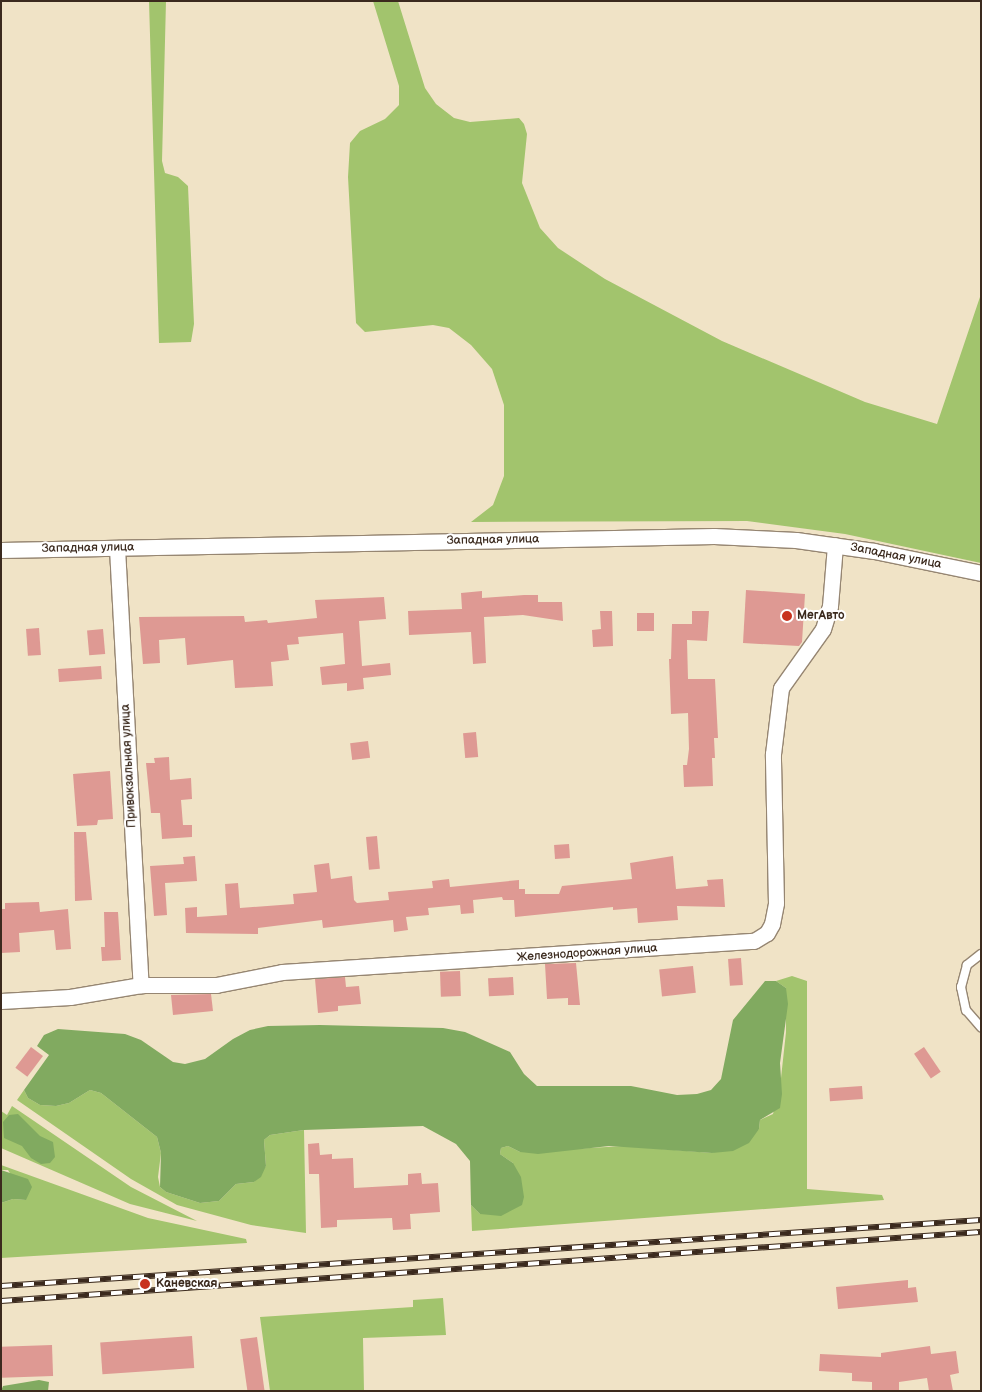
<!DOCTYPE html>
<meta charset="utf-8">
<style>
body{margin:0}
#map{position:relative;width:982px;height:1392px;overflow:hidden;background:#f0e3c6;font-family:"Balsamiq Sans",sans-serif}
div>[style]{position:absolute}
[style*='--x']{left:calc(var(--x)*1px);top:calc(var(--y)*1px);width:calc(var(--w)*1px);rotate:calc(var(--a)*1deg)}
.green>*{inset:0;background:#a2c46d}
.forest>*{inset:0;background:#81aa60}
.building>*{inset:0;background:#de9993;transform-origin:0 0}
.roads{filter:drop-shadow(1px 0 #968672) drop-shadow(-1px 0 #968672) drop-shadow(0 1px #968672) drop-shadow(0 -1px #968672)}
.service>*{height:8px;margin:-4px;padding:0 4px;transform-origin:4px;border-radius:4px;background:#fff}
.minor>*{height:15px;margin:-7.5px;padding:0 7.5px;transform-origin:7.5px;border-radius:7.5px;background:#fff}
.rail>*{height:5.5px;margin-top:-2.75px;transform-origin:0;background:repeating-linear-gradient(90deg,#fff 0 11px,#3b2a1e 0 22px);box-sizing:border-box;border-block:1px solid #3b2a1e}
.dots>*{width:14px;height:14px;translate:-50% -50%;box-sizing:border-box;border:2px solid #fff;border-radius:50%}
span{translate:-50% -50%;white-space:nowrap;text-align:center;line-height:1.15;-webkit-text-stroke:4px #fff;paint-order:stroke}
.street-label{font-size:12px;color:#3b2a1e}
.poi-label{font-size:12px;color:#3b2a1e;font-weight:700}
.left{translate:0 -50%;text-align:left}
.frame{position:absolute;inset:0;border:2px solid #3b2a1e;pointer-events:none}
</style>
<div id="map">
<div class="green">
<i style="clip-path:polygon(149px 1px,166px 1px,162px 161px,165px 173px,178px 177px,188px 186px,194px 324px,191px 342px,159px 343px)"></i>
<i style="clip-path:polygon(373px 1px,398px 1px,425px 88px,436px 104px,454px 118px,470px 122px,519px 118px,524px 124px,527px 134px,522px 183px,540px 228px,558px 248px,605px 279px,722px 341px,865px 402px,937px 424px,981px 294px,981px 563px,845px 534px,747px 521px,471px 522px,493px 505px,504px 476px,504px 405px,492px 369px,471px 345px,449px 328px,433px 325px,365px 332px,356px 323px,348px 177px,350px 143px,360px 131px,385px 119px,399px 105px,399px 86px)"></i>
<i style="clip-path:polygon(792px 976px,807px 981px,807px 1189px,882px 1195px,884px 1200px,472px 1231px,471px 1205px,480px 1214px,513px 1163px,500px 1154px,501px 1148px,508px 1146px,520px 1152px,624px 1146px,712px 1153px,759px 1129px,760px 1120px,773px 1114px,781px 1078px,786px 1032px,786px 988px,776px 981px)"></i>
<i style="clip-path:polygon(24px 1090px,28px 1098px,40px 1105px,56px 1106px,69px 1103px,90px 1090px,101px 1093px,157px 1137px,161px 1153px,158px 1177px,160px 1187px,166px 1192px,200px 1203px,219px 1201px,236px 1184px,254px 1182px,266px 1166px,264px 1140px,270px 1135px,304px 1130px,306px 1233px,251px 1225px,177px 1205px,131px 1179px,17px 1100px)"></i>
<i style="clip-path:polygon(12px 1106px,131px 1187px,197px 1221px,130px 1204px,1px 1148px,1px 1111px,7px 1115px)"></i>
<i style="clip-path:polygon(1px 1165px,148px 1218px,246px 1239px,247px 1243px,1px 1258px,1px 1203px,13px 1199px,26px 1200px,8px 1170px,1px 1170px)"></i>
<i style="clip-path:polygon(443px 1298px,446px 1335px,363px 1338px,364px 1391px,270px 1391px,260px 1317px,413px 1307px,413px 1300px)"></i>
</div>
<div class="forest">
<i style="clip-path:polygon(765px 981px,776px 981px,786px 988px,788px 1004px,780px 1063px,782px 1094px,780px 1108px,760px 1120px,759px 1129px,749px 1143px,733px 1151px,712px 1153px,609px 1146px,538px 1154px,520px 1152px,508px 1146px,501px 1148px,500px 1154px,513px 1163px,521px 1177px,524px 1197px,522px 1205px,501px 1216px,480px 1214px,471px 1205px,470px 1161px,456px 1144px,423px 1126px,304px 1130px,270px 1135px,264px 1140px,266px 1166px,261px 1177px,254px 1182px,236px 1184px,219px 1201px,200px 1203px,166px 1192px,160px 1187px,161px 1153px,157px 1137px,101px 1093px,90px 1090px,69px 1103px,56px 1106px,40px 1105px,28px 1098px,24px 1090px,49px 1055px,37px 1046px,44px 1035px,58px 1029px,125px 1034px,141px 1040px,173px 1062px,185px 1064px,205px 1059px,233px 1039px,250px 1030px,268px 1026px,320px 1025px,443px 1028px,465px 1032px,510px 1052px,524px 1074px,537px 1086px,631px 1086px,677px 1095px,697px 1094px,711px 1090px,721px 1079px,733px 1020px)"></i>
<i style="clip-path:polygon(18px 1114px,40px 1136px,53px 1142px,55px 1157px,50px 1163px,41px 1164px,31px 1158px,22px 1146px,4px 1138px,3px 1122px,9px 1115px)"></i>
<i style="clip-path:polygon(1px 1170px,28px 1179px,32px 1187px,26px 1200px,13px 1199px,1px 1203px)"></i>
<i style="clip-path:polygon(39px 1380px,49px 1382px,48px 1391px,1px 1391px,3px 1386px)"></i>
</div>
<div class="building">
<i style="clip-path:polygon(746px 590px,805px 594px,802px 642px,799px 646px,743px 643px)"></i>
<i style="clip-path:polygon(482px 591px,482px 598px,524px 595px,538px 595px,538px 602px,562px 602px,563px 621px,523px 615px,484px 617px,486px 663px,473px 664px,471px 632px,409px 635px,408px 611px,462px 609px,461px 593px)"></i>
<i style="clip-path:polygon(384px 597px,386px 619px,359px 621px,362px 666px,390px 663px,391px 675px,363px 678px,364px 689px,347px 691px,347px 683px,322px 685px,320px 667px,345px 664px,343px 633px,298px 637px,299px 644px,287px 645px,289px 660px,271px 662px,273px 686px,235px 688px,233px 660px,187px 665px,185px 638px,159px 640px,160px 663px,143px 664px,139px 617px,244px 616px,245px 622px,267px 620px,268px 623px,317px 618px,315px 600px)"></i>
<i style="clip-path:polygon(600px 611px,612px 611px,613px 646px,593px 647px,592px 630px,601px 629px)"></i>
<i style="clip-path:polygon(692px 611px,709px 611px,707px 641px,687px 640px,688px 679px,715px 679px,718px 738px,714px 738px,715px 758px,712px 758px,713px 786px,684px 787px,683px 765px,687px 765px,689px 749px,688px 713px,671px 714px,669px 659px,671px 659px,672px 624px,692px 624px)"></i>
<i style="left:637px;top:613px;width:17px;height:18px"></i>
<i style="left:39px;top:628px;width:27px;height:13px;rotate:86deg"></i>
<i style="left:103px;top:629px;width:25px;height:16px;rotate:85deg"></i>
<i style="left:101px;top:666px;width:13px;height:43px;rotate:86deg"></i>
<i style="left:476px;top:732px;width:25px;height:13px;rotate:85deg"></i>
<i style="left:368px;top:741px;width:17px;height:18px;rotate:83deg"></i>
<i style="clip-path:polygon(169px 757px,170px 780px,191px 778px,192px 799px,181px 800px,183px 825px,192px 825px,192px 837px,162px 839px,160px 813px,151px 813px,146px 763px,155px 763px,154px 758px)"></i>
<i style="clip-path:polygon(110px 771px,113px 819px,98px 820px,97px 825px,77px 826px,73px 774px)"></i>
<i style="clip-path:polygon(74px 832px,86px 832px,92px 900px,75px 901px)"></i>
<i style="left:377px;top:836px;width:33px;height:11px;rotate:85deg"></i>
<i style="left:569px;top:844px;width:14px;height:15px;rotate:86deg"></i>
<i style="clip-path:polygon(195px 856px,197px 881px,165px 883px,167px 915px,154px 916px,150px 866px,184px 864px,183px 857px)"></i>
<i style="clip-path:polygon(673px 856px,676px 889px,708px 886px,707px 880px,723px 879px,725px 907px,677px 906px,678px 920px,638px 923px,637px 908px,613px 910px,613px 907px,515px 917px,514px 900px,503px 900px,502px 897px,473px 900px,474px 913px,461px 914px,460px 905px,428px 908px,429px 915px,406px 917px,408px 930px,394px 932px,393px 920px,323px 928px,322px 920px,258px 928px,258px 934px,186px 933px,185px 908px,197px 907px,197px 917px,227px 915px,225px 884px,238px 883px,240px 908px,294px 904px,293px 894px,317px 892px,314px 865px,329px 863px,331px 879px,352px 876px,354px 900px,357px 903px,389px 900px,388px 892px,433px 888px,432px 881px,449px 879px,450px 887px,519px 880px,519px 889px,525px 889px,525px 894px,559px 894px,562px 886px,632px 879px,630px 863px)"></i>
<i style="clip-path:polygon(39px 902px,40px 912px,68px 909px,71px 949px,56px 950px,54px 930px,19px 933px,20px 952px,1px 953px,1px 909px,5px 909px,5px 903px)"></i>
<i style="clip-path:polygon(104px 912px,118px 912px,121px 960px,102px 961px,101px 947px,105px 947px)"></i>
<i style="left:741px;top:958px;width:27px;height:13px;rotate:86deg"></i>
<i style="clip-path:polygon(576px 963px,580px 1005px,568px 1005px,568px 998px,547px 999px,545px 964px)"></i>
<i style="left:693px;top:966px;width:27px;height:34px;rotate:84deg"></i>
<i style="left:460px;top:971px;width:25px;height:20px;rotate:88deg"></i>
<i style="clip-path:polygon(345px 977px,346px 987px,359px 986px,361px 1004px,338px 1006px,338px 1011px,318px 1013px,315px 979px)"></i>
<i style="left:513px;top:977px;width:18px;height:25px;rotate:87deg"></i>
<i style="clip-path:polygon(211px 994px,213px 1011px,173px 1015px,171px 995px)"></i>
<i style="left:31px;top:1047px;width:15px;height:26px;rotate:37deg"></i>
<i style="left:924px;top:1047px;width:30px;height:12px;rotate:56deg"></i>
<i style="left:862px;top:1086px;width:13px;height:33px;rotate:86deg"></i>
<i style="clip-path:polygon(319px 1143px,320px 1155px,332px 1154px,332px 1159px,353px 1158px,354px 1188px,408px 1185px,408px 1174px,421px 1173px,422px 1184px,438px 1183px,440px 1212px,410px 1214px,411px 1229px,393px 1230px,392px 1218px,337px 1220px,337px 1227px,321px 1228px,319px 1174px,309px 1174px,308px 1144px)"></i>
<i style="clip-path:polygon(908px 1280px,908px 1288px,916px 1287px,918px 1302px,838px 1309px,836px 1287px)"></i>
<i style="left:192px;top:1336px;width:32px;height:92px;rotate:86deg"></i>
<i style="left:257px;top:1337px;width:55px;height:17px;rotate:82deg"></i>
<i style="left:52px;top:1345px;width:31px;height:51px;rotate:88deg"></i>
<i style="clip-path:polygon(930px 1346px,931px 1354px,956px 1351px,959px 1373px,950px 1375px,953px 1391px,929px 1391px,927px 1378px,899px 1382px,899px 1391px,872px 1391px,872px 1382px,852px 1381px,852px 1373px,819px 1371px,820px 1354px,881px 1357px,881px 1353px)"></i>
</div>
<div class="roads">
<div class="service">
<i style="--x:981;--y:954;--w:18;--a:142"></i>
<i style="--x:967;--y:965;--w:23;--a:105"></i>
<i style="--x:961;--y:987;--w:24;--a:78"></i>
<i style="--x:966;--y:1010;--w:23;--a:49"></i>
</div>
<div class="minor">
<i style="--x:117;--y:548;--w:438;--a:86.9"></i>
<i style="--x:1;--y:550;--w:713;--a:-1.12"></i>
<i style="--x:714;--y:536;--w:82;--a:2.8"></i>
<i style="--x:796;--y:540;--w:79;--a:8"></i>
<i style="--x:874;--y:551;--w:109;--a:11.6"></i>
<i style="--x:1;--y:1001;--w:69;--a:-3.3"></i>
<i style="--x:70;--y:997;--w:72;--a:-9.6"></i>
<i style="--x:141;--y:985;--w:75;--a:0"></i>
<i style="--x:216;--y:985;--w:67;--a:-11.1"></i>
<i style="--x:282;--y:972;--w:473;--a:-3.8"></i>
<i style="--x:754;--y:941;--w:15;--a:-32"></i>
<i style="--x:767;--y:933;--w:10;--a:-61"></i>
<i style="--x:772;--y:924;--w:21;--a:-79"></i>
<i style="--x:776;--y:903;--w:149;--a:-91.2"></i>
<i style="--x:773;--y:754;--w:66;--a:-83.1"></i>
<i style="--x:781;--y:688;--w:72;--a:-54.6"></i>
<i style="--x:823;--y:629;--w:24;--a:-73"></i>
<i style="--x:830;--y:606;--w:61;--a:-85.3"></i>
</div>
</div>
<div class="rail">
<i style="--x:1;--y:1286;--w:982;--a:-3.85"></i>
<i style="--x:1;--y:1301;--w:982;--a:-4.03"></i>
</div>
<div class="dots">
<i style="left:787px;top:616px;background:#c8321e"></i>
<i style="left:145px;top:1284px;background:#c8321e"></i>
</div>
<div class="street-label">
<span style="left:493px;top:540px;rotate:-1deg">Западная улица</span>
<span style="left:88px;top:548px;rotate:-1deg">Западная улица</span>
<span style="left:896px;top:556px;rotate:11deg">Западная улица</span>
<span style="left:129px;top:766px;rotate:-93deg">Привокзальная улица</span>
<span style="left:587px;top:953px;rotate:-4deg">Железнодорожная улица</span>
</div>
<div class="poi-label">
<span class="left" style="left:797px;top:616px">МегАвто</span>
<span class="left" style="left:156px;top:1284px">Каневская</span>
</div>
<div class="frame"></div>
</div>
